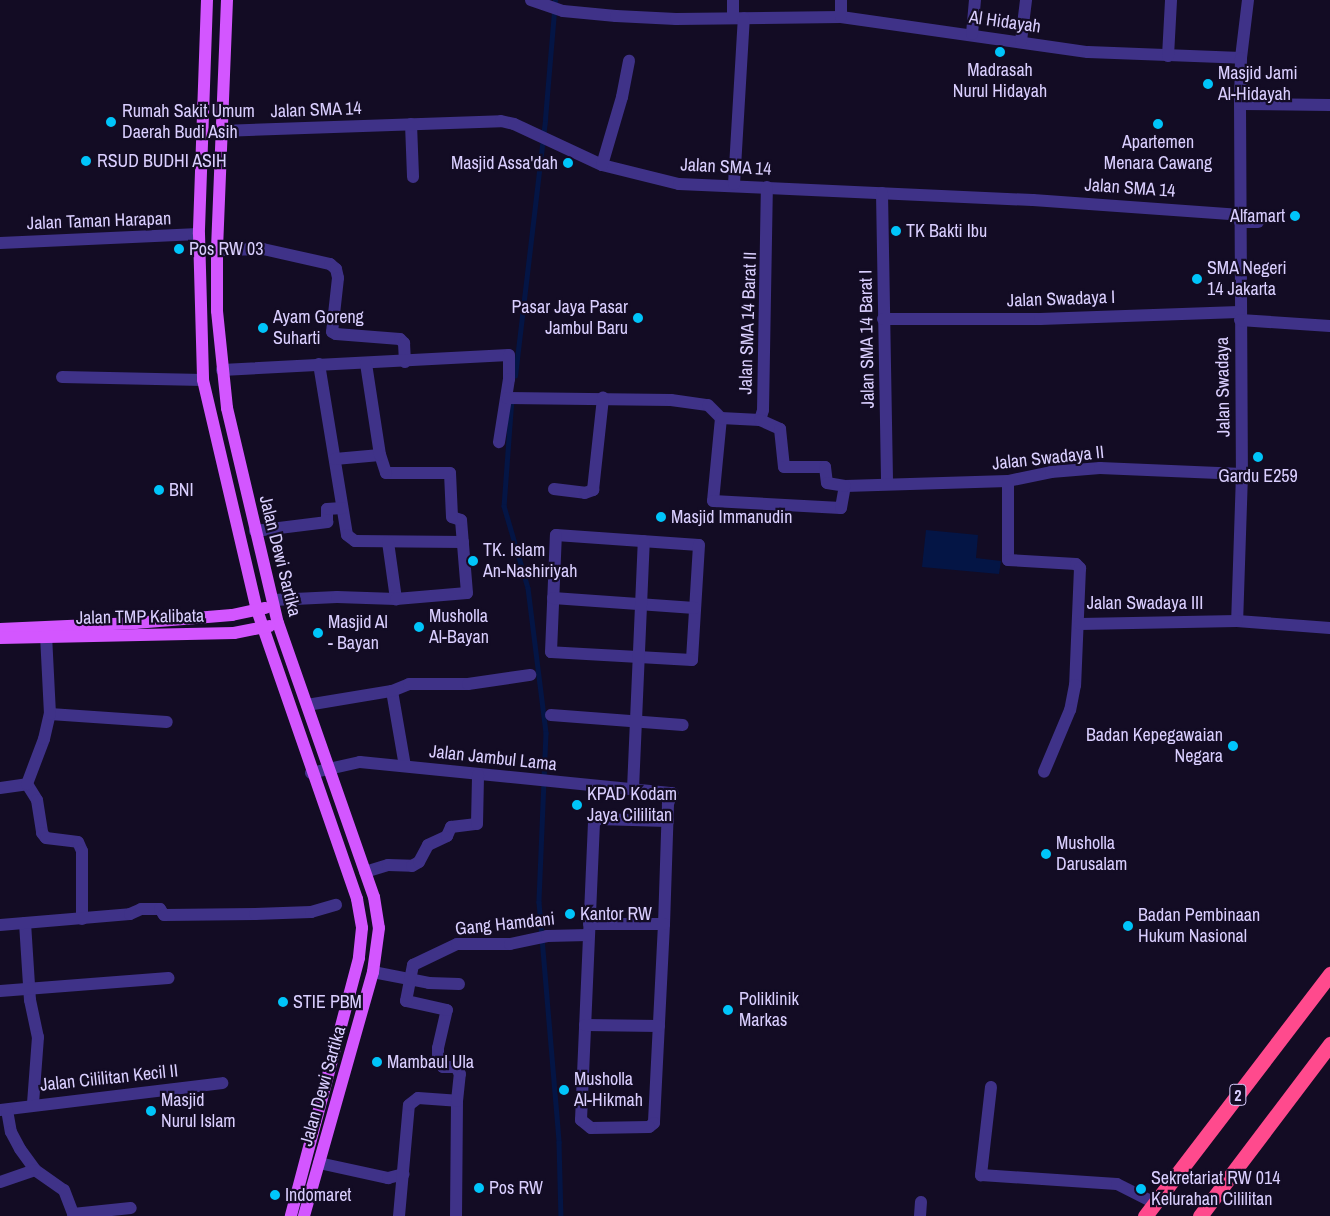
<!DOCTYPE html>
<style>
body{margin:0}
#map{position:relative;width:1330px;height:1216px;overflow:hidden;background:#130c24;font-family:"Archivo Narrow",sans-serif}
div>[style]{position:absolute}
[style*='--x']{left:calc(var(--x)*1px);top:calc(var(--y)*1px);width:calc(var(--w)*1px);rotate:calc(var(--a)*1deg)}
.water>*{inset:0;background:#041545}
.stream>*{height:4.5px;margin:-2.25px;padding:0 2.25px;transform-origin:2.25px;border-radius:2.25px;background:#041545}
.street>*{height:12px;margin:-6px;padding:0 6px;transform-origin:6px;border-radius:6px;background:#3f3288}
.primary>*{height:12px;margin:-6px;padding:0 6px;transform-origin:6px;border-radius:6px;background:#d356ff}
.highway>*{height:15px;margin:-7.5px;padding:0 7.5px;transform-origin:7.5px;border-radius:7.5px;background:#ff4a8d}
.dots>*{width:14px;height:14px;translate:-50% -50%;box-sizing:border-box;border:2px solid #130c24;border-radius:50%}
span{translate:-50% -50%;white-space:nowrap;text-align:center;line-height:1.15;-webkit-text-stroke:4.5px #130c24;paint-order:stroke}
.shield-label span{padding:1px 4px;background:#130c24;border:1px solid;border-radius:4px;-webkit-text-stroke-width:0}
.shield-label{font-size:16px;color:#dacfff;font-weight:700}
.street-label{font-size:18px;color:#dacfff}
.poi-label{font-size:18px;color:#dacfff}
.left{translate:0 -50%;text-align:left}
.right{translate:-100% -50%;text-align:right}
</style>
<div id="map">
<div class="water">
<i style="clip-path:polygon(926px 530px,978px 535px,976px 558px,1001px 561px,999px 574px,922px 567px)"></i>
</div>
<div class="stream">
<i style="--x:515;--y:376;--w:259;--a:-83.3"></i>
<i style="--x:545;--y:119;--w:119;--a:-85.2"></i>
<i style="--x:512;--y:398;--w:108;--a:94.2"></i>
<i style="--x:504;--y:506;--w:85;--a:73.7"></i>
<i style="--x:528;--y:588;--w:146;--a:82.9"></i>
<i style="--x:546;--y:733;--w:169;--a:92.4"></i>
<i style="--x:539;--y:902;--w:241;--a:85.2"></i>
<i style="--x:559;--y:1142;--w:74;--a:88.5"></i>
</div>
<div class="street">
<i style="--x:531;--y:0;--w:34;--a:19"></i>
<i style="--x:563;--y:11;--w:53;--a:5.4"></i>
<i style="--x:616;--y:16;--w:60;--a:2.9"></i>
<i style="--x:676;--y:19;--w:165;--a:-0.7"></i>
<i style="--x:841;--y:17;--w:249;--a:8.1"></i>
<i style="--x:1088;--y:52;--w:153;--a:2.2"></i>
<i style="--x:733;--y:0;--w:18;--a:90"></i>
<i style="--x:841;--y:0;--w:17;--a:90"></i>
<i style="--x:1248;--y:0;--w:58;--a:96.9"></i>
<i style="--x:1241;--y:58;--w:46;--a:91.2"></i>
<i style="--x:1240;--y:104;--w:370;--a:89.7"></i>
<i style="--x:1242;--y:474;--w:147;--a:91.9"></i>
<i style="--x:1237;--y:621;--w:93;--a:4.3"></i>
<i style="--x:972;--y:34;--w:34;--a:-85"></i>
<i style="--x:1021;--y:41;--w:41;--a:-83"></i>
<i style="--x:1168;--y:56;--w:56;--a:-86.9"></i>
<i style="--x:1240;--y:104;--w:90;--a:0.6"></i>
<i style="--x:411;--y:124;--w:53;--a:87.8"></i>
<i style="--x:221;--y:131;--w:280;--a:-2"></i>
<i style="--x:501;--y:121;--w:13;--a:13"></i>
<i style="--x:514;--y:124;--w:97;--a:25"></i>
<i style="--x:602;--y:165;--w:79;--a:13.9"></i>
<i style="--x:679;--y:184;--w:354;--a:2.6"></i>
<i style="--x:1033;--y:200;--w:208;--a:4.1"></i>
<i style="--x:602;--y:165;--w:71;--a:-73.6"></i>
<i style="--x:622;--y:97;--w:37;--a:-79"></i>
<i style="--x:734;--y:184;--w:166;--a:-86.6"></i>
<i style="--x:882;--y:193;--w:291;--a:89"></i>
<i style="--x:1240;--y:222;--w:18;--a:0"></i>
<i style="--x:0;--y:243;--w:199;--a:-2.6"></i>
<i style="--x:217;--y:250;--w:46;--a:-1.2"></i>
<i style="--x:263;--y:249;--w:69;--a:12.6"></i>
<i style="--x:330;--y:264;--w:8;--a:40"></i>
<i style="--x:336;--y:269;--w:9;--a:77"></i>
<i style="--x:338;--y:278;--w:54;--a:96.3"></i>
<i style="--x:332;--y:332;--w:4;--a:27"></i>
<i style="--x:336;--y:334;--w:64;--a:4.5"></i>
<i style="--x:400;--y:339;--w:6;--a:45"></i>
<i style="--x:404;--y:343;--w:19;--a:87"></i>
<i style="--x:883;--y:319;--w:157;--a:0"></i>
<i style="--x:1040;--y:319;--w:199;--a:-2"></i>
<i style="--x:1240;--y:320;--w:90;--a:3.8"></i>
<i style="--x:319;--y:364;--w:173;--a:80.7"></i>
<i style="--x:347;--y:535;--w:10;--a:37"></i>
<i style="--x:355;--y:541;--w:108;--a:0.5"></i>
<i style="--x:222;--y:370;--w:287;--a:-3"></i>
<i style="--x:509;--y:355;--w:24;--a:90"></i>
<i style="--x:509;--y:379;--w:64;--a:99"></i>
<i style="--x:62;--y:377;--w:141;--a:1.2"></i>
<i style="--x:507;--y:398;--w:164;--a:0.7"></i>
<i style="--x:671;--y:400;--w:37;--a:8"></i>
<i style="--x:708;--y:405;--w:18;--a:45"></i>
<i style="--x:721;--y:418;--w:83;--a:95.5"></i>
<i style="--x:713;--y:501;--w:128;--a:3.1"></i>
<i style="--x:841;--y:508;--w:22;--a:-80"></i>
<i style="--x:845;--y:486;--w:163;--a:-1.8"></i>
<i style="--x:1008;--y:481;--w:44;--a:-11.8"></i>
<i style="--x:1051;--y:472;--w:49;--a:-4.7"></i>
<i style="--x:1100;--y:468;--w:142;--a:2.4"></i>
<i style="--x:721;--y:418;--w:39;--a:3"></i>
<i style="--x:760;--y:420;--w:10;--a:-73"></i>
<i style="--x:763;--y:410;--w:223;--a:-89"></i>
<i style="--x:760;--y:420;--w:22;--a:24"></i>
<i style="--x:780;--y:429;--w:38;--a:84"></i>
<i style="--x:784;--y:467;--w:41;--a:0"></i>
<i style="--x:825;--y:467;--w:16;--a:83"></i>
<i style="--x:827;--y:483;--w:18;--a:9"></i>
<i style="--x:335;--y:459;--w:45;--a:-5.1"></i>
<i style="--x:1008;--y:481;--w:79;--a:90"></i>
<i style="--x:1008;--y:560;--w:68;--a:3.4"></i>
<i style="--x:1076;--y:564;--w:6;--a:45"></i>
<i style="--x:1080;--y:568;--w:117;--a:92.4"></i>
<i style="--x:1075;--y:685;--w:25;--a:101"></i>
<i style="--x:1070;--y:710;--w:67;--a:112.8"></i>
<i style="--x:554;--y:489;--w:31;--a:7"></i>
<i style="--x:585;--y:493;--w:9;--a:-21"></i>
<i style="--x:593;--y:490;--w:93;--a:-83.8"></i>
<i style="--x:255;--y:531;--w:73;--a:-7.1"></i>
<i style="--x:327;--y:522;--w:13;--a:-90"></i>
<i style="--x:327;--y:509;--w:15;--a:-4"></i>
<i style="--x:556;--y:535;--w:143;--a:4"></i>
<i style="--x:699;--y:545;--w:115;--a:93.5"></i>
<i style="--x:692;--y:660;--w:141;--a:-176.8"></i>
<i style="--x:551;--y:652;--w:117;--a:-87.6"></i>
<i style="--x:388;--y:542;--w:58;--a:82"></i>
<i style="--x:553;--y:598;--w:142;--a:4"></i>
<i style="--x:273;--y:600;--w:64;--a:-2.7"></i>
<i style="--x:337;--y:597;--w:59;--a:1.9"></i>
<i style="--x:396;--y:599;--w:71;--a:-4.8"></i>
<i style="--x:467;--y:593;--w:73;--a:-94.7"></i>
<i style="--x:461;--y:520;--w:9;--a:-162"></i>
<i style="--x:452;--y:517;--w:44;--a:-92.6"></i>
<i style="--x:450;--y:473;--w:64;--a:180"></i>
<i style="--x:386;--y:473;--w:19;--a:-108"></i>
<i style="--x:380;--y:455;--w:93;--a:-98.7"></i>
<i style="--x:1080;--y:624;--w:157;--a:-1.1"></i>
<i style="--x:392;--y:691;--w:76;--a:80.2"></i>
<i style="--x:307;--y:705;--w:86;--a:-9.4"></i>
<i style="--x:392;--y:691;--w:18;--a:-22"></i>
<i style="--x:409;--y:684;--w:59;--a:0"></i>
<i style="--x:468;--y:684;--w:63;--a:-8.3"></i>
<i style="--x:50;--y:714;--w:117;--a:3.9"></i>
<i style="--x:551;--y:715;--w:132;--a:4.3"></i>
<i style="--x:311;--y:773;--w:50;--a:-12.7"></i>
<i style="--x:360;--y:762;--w:314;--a:5.7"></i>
<i style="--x:672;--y:793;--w:12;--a:110"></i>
<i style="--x:668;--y:804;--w:120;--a:91.9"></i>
<i style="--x:664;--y:924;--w:199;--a:92.9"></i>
<i style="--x:654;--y:1123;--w:6;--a:141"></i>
<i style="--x:649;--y:1127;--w:58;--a:179"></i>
<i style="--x:591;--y:1128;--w:13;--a:-141"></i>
<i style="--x:581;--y:1120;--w:297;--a:-87.5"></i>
<i style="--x:594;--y:823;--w:5;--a:-53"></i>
<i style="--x:597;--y:819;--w:71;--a:1.6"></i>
<i style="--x:27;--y:784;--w:19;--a:58"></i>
<i style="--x:37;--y:800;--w:33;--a:81"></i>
<i style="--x:42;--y:833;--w:6;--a:51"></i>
<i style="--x:46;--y:838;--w:32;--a:7"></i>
<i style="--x:78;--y:842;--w:10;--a:66"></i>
<i style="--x:82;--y:851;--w:68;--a:90"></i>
<i style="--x:0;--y:788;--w:27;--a:-8"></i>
<i style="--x:27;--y:784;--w:48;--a:-69.3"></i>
<i style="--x:44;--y:739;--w:26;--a:-77"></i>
<i style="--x:50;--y:714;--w:78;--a:-92.9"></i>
<i style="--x:633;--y:789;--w:248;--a:-87.5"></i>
<i style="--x:365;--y:872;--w:24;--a:-17"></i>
<i style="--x:388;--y:865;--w:24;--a:2"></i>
<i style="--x:412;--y:866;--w:8;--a:-30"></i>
<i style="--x:419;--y:862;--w:19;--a:-62"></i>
<i style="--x:428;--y:845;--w:21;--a:-25"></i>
<i style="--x:447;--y:836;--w:10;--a:-66"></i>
<i style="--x:451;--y:827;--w:26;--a:-7"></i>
<i style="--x:477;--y:824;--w:49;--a:-88.8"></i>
<i style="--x:25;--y:923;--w:77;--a:86.3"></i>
<i style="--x:30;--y:1000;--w:38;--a:78"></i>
<i style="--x:38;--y:1037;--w:67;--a:94.3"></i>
<i style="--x:589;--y:924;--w:75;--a:0"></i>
<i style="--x:0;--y:925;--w:130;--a:-4.8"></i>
<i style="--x:130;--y:914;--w:12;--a:-24"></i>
<i style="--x:141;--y:909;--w:19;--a:0"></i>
<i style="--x:160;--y:909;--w:7;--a:56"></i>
<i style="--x:164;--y:915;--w:91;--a:-0.6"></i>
<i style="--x:255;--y:914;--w:56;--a:-2"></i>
<i style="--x:311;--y:912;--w:26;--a:-16"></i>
<i style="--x:373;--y:972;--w:57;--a:11.1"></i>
<i style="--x:429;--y:983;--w:30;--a:2"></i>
<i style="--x:0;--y:991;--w:169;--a:-4.4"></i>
<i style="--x:585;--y:1025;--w:74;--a:0.8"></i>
<i style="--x:991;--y:1087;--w:89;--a:96.5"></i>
<i style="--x:981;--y:1175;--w:136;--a:3.8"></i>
<i style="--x:1117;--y:1184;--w:42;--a:26.6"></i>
<i style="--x:0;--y:1110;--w:224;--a:-6.9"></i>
<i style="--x:7;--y:1110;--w:22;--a:80"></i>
<i style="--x:11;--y:1132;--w:19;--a:62"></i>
<i style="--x:20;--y:1149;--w:26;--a:54"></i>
<i style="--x:35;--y:1170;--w:35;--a:35"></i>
<i style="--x:64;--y:1190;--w:28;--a:69"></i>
<i style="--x:319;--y:1163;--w:71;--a:12.3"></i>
<i style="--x:388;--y:1178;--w:16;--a:-14"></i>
<i style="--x:0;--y:1182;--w:37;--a:-19"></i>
<i style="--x:73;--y:1214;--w:58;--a:-5.9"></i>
<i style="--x:399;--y:1216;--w:111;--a:-84.9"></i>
<i style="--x:409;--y:1105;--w:11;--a:-38"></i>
<i style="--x:418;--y:1098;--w:39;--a:4"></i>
<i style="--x:456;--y:1216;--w:115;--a:-89.5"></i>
<i style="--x:457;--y:1101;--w:27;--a:-84"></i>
<i style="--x:460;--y:1074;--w:8;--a:-120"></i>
<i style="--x:456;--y:1067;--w:13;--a:180"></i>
<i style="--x:443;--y:1067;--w:9;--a:-126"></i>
<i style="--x:438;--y:1060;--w:12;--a:-90"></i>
<i style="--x:438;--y:1048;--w:39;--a:-77"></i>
<i style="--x:447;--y:1010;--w:42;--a:-167.6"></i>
<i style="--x:406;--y:1001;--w:37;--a:-79"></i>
<i style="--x:413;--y:965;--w:49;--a:-25.5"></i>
<i style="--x:457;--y:944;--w:53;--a:0"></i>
<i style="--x:510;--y:944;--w:38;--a:-12"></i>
<i style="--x:547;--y:936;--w:41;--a:-1.4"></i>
<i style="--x:920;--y:1216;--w:14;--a:-86"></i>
</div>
<div class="primary">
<i style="--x:207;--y:0;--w:234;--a:92"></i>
<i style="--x:199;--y:234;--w:146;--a:88.4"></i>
<i style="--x:203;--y:380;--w:236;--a:76.8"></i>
<i style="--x:257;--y:610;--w:306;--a:70.9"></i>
<i style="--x:357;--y:899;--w:29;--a:80"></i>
<i style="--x:362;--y:928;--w:30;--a:96"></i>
<i style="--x:359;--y:958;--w:267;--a:104.8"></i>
<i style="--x:227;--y:0;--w:250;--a:92.3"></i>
<i style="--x:217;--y:250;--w:61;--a:90"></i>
<i style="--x:217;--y:311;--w:98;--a:84.1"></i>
<i style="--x:227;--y:408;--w:221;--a:76.7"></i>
<i style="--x:278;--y:623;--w:290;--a:70.7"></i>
<i style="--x:374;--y:897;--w:31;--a:81"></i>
<i style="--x:379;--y:928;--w:44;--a:97.8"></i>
<i style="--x:373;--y:972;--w:254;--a:105.8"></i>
<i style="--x:0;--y:629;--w:135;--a:-2.5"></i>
<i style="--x:135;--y:623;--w:97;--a:-4.7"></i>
<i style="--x:232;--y:615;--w:34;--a:-12"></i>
<i style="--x:0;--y:638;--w:234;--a:-1.2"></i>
<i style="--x:234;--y:633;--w:36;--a:-11"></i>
</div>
<div class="highway">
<i style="--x:1145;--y:1216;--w:305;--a:-52.6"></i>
<i style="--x:1200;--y:1216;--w:216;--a:-52.9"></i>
</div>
<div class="dots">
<i style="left:1000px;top:52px;background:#00c5fa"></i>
<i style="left:1208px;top:84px;background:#00c5fa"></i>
<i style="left:111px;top:122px;background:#00c5fa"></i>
<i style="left:1158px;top:124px;background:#00c5fa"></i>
<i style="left:86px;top:161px;background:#00c5fa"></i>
<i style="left:568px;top:163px;background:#00c5fa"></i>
<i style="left:1295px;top:216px;background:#00c5fa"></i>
<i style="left:896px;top:231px;background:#00c5fa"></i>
<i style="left:179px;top:249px;background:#00c5fa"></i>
<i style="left:1197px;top:279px;background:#00c5fa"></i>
<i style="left:638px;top:318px;background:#00c5fa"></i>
<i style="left:263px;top:328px;background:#00c5fa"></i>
<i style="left:1258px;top:457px;background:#00c5fa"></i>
<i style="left:159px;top:490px;background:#00c5fa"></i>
<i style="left:661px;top:517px;background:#00c5fa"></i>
<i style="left:473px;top:561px;background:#00c5fa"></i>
<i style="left:419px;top:627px;background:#00c5fa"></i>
<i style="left:318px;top:633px;background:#00c5fa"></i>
<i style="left:1233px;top:746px;background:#00c5fa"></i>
<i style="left:577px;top:805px;background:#00c5fa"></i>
<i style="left:1046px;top:854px;background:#00c5fa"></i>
<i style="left:570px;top:914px;background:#00c5fa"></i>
<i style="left:1128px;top:926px;background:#00c5fa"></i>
<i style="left:283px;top:1002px;background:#00c5fa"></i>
<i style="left:728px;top:1010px;background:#00c5fa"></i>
<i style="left:377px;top:1062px;background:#00c5fa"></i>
<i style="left:564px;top:1090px;background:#00c5fa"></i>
<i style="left:151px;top:1111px;background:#00c5fa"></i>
<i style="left:479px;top:1188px;background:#00c5fa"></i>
<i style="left:1141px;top:1189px;background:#00c5fa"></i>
<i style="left:275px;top:1195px;background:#00c5fa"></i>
</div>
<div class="shield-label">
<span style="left:1238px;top:1095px">2</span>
</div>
<div class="street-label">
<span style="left:1005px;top:22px;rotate:8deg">Al Hidayah</span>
<span style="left:316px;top:110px;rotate:-2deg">Jalan SMA 14</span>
<span style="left:726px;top:167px;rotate:3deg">Jalan SMA 14</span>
<span style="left:1130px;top:188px;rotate:4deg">Jalan SMA 14</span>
<span style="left:99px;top:221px;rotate:-2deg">Jalan Taman Harapan</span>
<span style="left:1061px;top:299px;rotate:-2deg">Jalan Swadaya I</span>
<span style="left:748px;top:323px;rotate:-88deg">Jalan SMA 14 Barat II</span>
<span style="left:867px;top:339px;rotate:-91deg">Jalan SMA 14 Barat I</span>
<span style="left:1223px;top:387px;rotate:-91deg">Jalan Swadaya</span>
<span style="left:1048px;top:458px;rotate:-6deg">Jalan Swadaya II</span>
<span style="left:280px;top:556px;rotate:76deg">Jalan Dewi Sartika</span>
<span style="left:1145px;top:603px">Jalan Swadaya III</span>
<span style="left:140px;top:617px;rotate:-1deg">Jalan TMP Kalibata</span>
<span style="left:493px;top:758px;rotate:6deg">Jalan Jambul Lama</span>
<span style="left:505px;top:924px;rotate:-6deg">Gang Hamdani</span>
<span style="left:109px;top:1078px;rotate:-6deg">Jalan Cililitan Kecil II</span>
<span style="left:323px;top:1086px;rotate:-74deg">Jalan Dewi Sartika</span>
</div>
<div class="poi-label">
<span style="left:1000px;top:81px">Madrasah<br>Nurul Hidayah</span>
<span class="left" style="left:1218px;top:84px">Masjid Jami<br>Al-Hidayah</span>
<span class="left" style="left:122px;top:122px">Rumah Sakit Umum<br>Daerah Budi Asih</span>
<span style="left:1158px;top:153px">Apartemen<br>Menara Cawang</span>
<span class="left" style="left:97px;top:161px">RSUD BUDHI ASIH</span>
<span class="right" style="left:558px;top:163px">Masjid Assa'dah</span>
<span class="right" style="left:1285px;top:216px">Alfamart</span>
<span class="left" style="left:906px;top:231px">TK Bakti Ibu</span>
<span class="left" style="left:189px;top:249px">Pos RW 03</span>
<span class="left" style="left:1207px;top:279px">SMA Negeri<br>14 Jakarta</span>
<span class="right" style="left:628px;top:318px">Pasar Jaya Pasar<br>Jambul Baru</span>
<span class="left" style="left:273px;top:328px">Ayam Goreng<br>Suharti</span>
<span style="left:1258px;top:476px">Gardu E259</span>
<span class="left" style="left:169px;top:490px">BNI</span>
<span class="left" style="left:671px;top:517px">Masjid Immanudin</span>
<span class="left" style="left:483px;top:561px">TK. Islam<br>An-Nashiriyah</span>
<span class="left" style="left:429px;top:627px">Musholla<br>Al-Bayan</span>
<span class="left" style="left:328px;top:633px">Masjid Al<br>- Bayan</span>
<span class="right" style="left:1223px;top:746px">Badan Kepegawaian<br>Negara</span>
<span class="left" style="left:587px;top:805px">KPAD Kodam<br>Jaya Cililitan</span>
<span class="left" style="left:1056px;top:854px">Musholla<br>Darusalam</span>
<span class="left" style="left:580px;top:914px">Kantor RW</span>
<span class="left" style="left:1138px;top:926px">Badan Pembinaan<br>Hukum Nasional</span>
<span class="left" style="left:739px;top:1010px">Poliklinik<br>Markas</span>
<span class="left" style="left:293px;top:1002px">STIE PBM</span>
<span class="left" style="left:387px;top:1062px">Mambaul Ula</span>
<span class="left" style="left:574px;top:1090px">Musholla<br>Al-Hikmah</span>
<span class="left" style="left:161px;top:1111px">Masjid<br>Nurul Islam</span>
<span class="left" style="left:1151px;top:1189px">Sekretariat RW 014<br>Kelurahan Cililitan</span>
<span class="left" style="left:489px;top:1188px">Pos RW</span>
<span class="left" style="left:285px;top:1195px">Indomaret</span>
</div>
</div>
